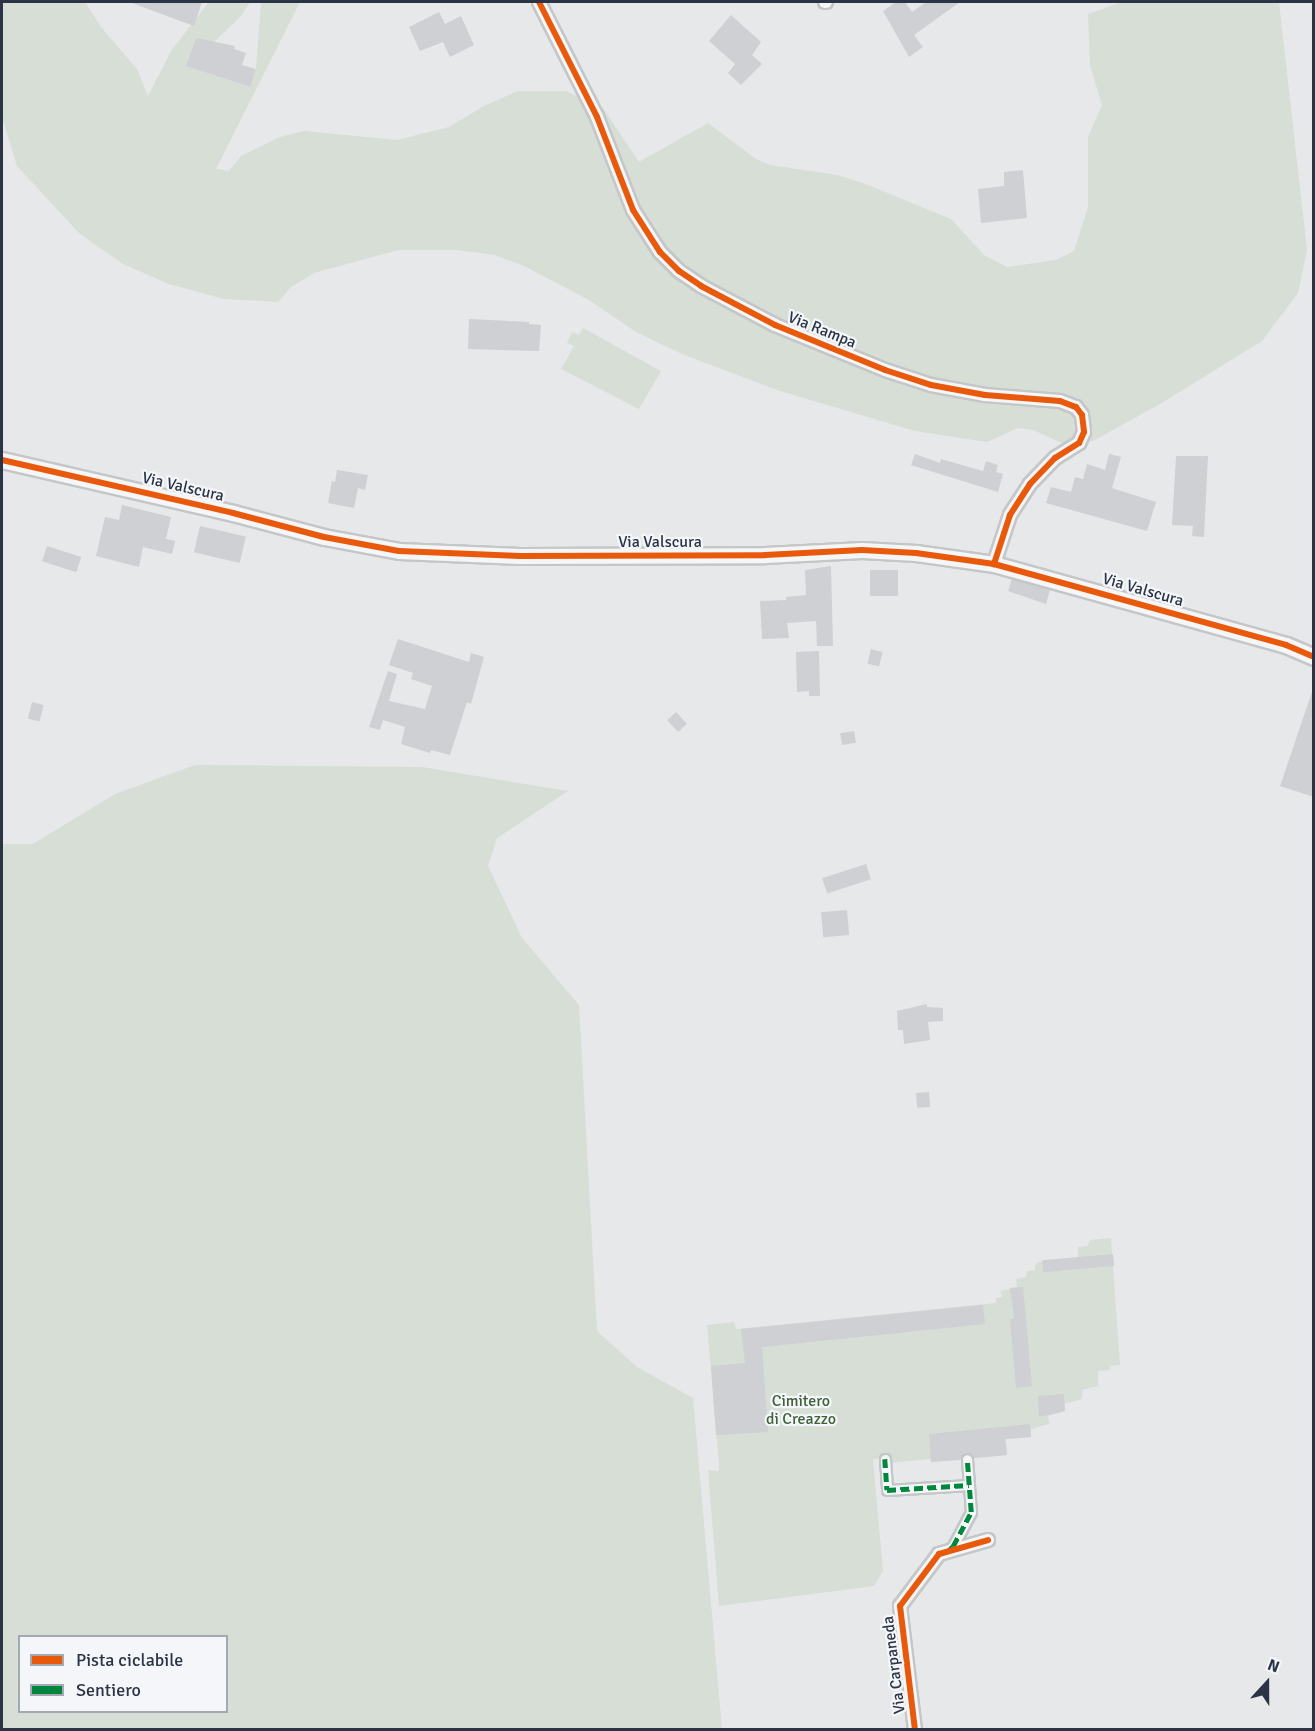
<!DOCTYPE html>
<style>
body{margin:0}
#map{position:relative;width:1315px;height:1731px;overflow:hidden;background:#e6e8ea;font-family:Signika,sans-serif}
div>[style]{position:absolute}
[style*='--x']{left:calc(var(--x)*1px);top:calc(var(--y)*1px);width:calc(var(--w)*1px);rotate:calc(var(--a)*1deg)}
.green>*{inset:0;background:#d6ded6}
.building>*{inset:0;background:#ced0d3;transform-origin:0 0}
.roads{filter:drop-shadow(2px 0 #c4c6c8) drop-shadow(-2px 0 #c4c6c8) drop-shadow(0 2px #c4c6c8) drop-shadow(0 -2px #c4c6c8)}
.pedestrian>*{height:9px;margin:-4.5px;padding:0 4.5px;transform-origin:4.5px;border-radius:4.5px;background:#f5f6f7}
.minor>*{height:12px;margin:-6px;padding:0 6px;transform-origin:6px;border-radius:6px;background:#f5f6f7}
.tertiary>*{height:15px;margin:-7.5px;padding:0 7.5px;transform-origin:7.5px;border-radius:7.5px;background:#f5f6f7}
.quiet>*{height:4.5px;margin-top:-2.25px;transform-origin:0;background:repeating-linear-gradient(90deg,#00873e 0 9px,transparent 0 13.5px)}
.cycleway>*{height:6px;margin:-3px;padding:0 3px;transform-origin:3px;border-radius:3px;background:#e8590c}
span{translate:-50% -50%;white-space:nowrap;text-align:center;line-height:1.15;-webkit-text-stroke:4.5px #f4f6f9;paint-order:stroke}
.street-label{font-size:16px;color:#2b3445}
.park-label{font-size:16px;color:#3f6138}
.frame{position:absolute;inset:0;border:3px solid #2b3445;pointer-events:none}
.legend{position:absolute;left:18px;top:1635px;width:210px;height:78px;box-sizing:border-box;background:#f4f6f9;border:2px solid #a4a8b1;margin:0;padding:8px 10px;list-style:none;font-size:18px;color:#2b3445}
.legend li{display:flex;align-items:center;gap:12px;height:30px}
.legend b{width:30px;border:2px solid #a4a8b1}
.north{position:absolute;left:1237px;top:1653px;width:60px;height:60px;-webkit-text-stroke:4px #f4f6f9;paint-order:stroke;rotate:21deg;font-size:16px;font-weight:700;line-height:24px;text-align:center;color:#2b3445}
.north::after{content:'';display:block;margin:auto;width:21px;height:27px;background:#2b3445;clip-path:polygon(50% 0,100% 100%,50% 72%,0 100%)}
</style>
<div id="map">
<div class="green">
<i style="clip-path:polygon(2px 2px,85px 2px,101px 27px,137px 69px,148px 96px,171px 51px,209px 2px,250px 2px,241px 16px,213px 43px,196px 38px,186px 66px,249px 87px,256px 69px,261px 2px,300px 2px,216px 169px,229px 171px,241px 156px,280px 137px,304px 131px,397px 140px,449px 127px,484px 106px,518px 91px,566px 91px,603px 108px,639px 162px,708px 123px,756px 159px,770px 165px,837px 175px,863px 183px,951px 219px,984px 255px,1007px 267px,1056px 260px,1074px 251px,1088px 207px,1088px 137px,1102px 105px,1090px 65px,1088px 14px,1122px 2px,1279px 2px,1307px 250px,1298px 293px,1262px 341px,1160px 404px,1093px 441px,1066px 445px,1033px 430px,1018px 428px,987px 442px,915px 431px,780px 391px,682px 354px,636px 332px,589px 300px,524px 266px,495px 255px,457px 250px,398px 250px,314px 273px,291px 287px,278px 302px,224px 299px,169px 284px,123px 264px,79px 233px,17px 166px,2px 117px)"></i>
<i style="clip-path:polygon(583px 328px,661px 371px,639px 409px,561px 369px,574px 346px,567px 343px,572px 332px,579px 335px)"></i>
<i style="clip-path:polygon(evenodd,195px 765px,422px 767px,568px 791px,497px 838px,488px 866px,522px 938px,579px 1005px,597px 1331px,637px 1367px,693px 1398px,722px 1729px,2px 1729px,2px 844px,33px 844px,115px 794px,195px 765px,226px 1636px,226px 1712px,20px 1712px,20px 1636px,226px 1636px)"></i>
<i style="clip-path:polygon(1111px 1238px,1120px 1365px,1110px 1366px,1110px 1370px,1098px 1371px,1098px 1386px,1082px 1390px,1082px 1399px,1064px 1404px,1065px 1411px,1048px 1416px,1049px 1424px,1031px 1429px,1031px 1437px,1006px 1439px,1007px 1455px,931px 1462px,930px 1459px,888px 1463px,888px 1458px,873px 1459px,883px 1571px,874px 1586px,719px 1606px,708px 1470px,719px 1471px,719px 1464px,707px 1325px,734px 1322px,736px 1329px,996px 1303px,996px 1298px,1002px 1297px,1001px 1291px,1017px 1287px,1016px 1279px,1026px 1277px,1027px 1271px,1035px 1270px,1035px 1265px,1039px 1262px,1078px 1258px,1078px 1247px,1087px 1246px,1090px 1240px)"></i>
</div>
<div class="building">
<i style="clip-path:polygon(129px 2px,202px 2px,194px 26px)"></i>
<i style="clip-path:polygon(896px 2px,905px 2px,912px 12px,926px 2px,960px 2px,914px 35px,923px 47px,909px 57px,883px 11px)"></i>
<i style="clip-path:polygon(439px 12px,445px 24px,461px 16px,474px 45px,450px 57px,443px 42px,420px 51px,409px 27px)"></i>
<i style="clip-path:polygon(731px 15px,761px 42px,752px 55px,762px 64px,741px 85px,728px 73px,735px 64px,709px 41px)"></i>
<i style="clip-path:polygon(196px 38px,235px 46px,234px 49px,246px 53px,242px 65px,256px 69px,250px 87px,186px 66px)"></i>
<i style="clip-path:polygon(1023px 170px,1027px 218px,981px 223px,978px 189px,1004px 186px,1004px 172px)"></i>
<i style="clip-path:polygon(469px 319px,529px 322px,529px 324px,541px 325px,539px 351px,468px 349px)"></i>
<i style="clip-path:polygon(915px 454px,940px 463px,941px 459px,983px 471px,986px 461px,998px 465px,996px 472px,1003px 474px,998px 492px,911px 465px)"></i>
<i style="clip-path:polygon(1109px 454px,1121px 457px,1112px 488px,1156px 502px,1147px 531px,1046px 503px,1051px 487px,1071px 492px,1075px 477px,1083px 479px,1087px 464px,1105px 470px)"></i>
<i style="clip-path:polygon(1176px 456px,1208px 456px,1204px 537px,1192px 536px,1193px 526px,1172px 525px)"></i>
<i style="clip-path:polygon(337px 470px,368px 475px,365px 490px,358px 488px,354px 508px,328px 503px,332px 481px,335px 482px)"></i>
<i style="clip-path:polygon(122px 505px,171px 517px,166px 539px,175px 541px,172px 554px,143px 547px,139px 567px,96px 556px,105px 517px,119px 520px)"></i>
<i style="left:200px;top:526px;width:47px;height:27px;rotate:13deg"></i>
<i style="left:47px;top:546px;width:36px;height:16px;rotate:18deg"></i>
<i style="clip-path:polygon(831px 566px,833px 646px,817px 646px,816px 621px,787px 623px,789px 638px,762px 639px,760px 601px,786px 600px,786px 597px,806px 595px,805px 570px)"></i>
<i style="left:870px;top:570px;width:28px;height:26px"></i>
<i style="clip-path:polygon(1012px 579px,1050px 590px,1046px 604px,1008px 591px)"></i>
<i style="clip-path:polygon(398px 639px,469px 662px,471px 653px,484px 657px,471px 704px,467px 702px,450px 755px,431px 750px,430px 753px,401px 744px,405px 727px,383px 720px,380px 730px,369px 727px,388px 671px,397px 674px,389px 701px,425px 709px,432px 686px,411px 679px,413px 673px,389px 665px)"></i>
<i style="left:871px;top:649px;width:12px;height:15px;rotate:14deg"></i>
<i style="clip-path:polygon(819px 651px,820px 696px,809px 696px,809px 691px,797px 692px,796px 652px)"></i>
<i style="clip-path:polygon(1312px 692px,1314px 692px,1314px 797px,1280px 786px)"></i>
<i style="left:32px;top:702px;width:12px;height:17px;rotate:14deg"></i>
<i style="left:676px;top:712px;width:16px;height:12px;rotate:47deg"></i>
<i style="left:854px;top:731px;width:12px;height:14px;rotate:81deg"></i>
<i style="left:866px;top:864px;width:16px;height:46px;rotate:72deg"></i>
<i style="left:847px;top:910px;width:25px;height:26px;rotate:85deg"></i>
<i style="clip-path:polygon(927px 1004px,927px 1007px,943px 1008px,943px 1021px,928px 1022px,930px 1040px,904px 1044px,903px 1030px,898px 1030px,897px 1011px)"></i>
<i style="left:929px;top:1092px;width:15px;height:13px;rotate:86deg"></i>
<i style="left:1113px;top:1254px;width:12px;height:71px;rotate:85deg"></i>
<i style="clip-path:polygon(1023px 1287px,1032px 1386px,1016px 1388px,1010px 1319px,1014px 1319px,1010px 1288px)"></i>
<i style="clip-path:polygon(983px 1305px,985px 1324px,762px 1347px,768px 1432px,716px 1435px,711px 1366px,745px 1363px,741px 1329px)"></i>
<i style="clip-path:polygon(1064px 1394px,1065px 1411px,1039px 1417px,1038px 1396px)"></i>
<i style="clip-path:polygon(1030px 1424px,1031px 1437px,1005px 1439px,1007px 1455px,974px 1458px,966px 1452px,960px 1460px,931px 1462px,929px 1434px)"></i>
</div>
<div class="roads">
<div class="pedestrian">
<i style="--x:885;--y:1459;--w:31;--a:86"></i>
<i style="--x:887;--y:1490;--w:82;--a:-3.5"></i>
<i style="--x:948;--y:1551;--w:7;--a:-45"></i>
<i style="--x:953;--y:1546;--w:38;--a:-62"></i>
<i style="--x:971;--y:1512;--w:53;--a:-94.3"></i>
</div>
<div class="minor">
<i style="--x:539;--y:2;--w:129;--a:63.2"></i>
<i style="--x:597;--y:117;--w:100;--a:68.8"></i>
<i style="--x:633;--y:210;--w:50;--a:57.3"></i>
<i style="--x:660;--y:252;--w:27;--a:45"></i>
<i style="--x:679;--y:271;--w:27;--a:34"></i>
<i style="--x:701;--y:286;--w:84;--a:27.8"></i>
<i style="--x:775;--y:325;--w:119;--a:22.2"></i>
<i style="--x:885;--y:370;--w:48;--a:18.1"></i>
<i style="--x:931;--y:385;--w:55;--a:10.5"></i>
<i style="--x:985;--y:395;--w:75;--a:4.6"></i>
<i style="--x:1060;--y:401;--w:17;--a:21"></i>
<i style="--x:1076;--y:407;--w:10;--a:53"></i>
<i style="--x:1082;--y:415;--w:17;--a:83"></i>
<i style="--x:1084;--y:432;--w:12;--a:114"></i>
<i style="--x:1079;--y:443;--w:28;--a:148"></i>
<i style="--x:1055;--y:458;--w:36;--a:134"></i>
<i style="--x:1030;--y:484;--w:37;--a:123"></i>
<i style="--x:1010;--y:515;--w:52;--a:108.1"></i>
<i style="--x:825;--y:2;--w:1;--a:0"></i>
<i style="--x:915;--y:1730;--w:125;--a:-96.9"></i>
<i style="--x:900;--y:1606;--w:65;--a:-53.1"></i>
<i style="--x:939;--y:1554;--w:51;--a:-15.9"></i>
</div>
<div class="tertiary">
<i style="--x:2;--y:460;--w:237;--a:12.9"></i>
<i style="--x:233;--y:513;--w:94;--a:14.8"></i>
<i style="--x:324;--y:537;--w:76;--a:10.6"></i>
<i style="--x:399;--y:551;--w:121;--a:2.4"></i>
<i style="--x:520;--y:556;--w:245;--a:-0.2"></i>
<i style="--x:765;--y:555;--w:97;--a:-3"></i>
<i style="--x:862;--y:550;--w:54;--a:3.2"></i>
<i style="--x:916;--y:553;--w:79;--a:8"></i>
<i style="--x:994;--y:564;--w:303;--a:15.5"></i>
<i style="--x:1286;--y:645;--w:30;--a:23"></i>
</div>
</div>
<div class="quiet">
<i style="--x:885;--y:1459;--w:31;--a:86"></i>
<i style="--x:887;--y:1490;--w:82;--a:-3.5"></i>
<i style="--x:948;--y:1551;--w:7;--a:-45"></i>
<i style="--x:953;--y:1546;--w:38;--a:-62"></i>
<i style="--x:971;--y:1512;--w:53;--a:-94.3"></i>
</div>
<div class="cycleway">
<i style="--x:539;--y:2;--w:129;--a:63.2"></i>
<i style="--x:597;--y:117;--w:100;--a:68.8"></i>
<i style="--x:633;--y:210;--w:50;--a:57.3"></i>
<i style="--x:660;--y:252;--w:27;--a:45"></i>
<i style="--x:679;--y:271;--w:27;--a:34"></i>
<i style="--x:701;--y:286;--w:84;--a:27.8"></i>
<i style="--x:775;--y:325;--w:119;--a:22.2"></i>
<i style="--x:885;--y:370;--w:48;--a:18.1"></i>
<i style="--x:931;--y:385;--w:55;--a:10.5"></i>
<i style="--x:985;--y:395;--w:75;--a:4.6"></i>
<i style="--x:1060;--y:401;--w:17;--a:21"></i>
<i style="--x:1076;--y:407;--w:10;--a:53"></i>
<i style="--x:1082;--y:415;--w:17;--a:83"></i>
<i style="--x:1084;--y:432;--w:12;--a:114"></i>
<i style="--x:1079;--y:443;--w:28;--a:148"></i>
<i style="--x:1055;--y:458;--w:36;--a:134"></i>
<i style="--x:1030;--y:484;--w:37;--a:123"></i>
<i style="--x:1010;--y:515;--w:52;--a:108.1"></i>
<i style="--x:2;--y:460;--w:237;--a:12.9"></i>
<i style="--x:233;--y:513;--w:94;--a:14.8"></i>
<i style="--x:324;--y:537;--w:76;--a:10.6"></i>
<i style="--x:399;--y:551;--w:121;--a:2.4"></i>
<i style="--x:520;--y:556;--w:245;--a:-0.2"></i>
<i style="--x:765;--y:555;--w:97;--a:-3"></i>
<i style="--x:862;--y:550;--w:54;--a:3.2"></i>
<i style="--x:916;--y:553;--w:79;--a:8"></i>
<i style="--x:994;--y:564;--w:303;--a:15.5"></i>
<i style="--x:1286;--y:645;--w:30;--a:23"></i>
<i style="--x:915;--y:1730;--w:125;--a:-96.9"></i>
<i style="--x:900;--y:1606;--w:65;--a:-53.1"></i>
<i style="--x:939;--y:1554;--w:51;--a:-15.9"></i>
</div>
<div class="street-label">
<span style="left:822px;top:330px;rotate:22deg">Via Rampa</span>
<span style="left:183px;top:487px;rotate:13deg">Via Valscura</span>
<span style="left:660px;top:542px">Via Valscura</span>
<span style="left:1143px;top:590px;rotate:16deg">Via Valscura</span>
<span style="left:894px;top:1665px;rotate:-97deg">Via Carpaneda</span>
</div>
<div class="park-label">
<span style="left:801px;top:1410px">Cimitero<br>di Creazzo</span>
</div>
<div class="frame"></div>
<ul class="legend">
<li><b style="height:8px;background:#e8590c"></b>Pista ciclabile</li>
<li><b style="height:8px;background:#00873e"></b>Sentiero</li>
</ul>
<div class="north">N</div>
</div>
